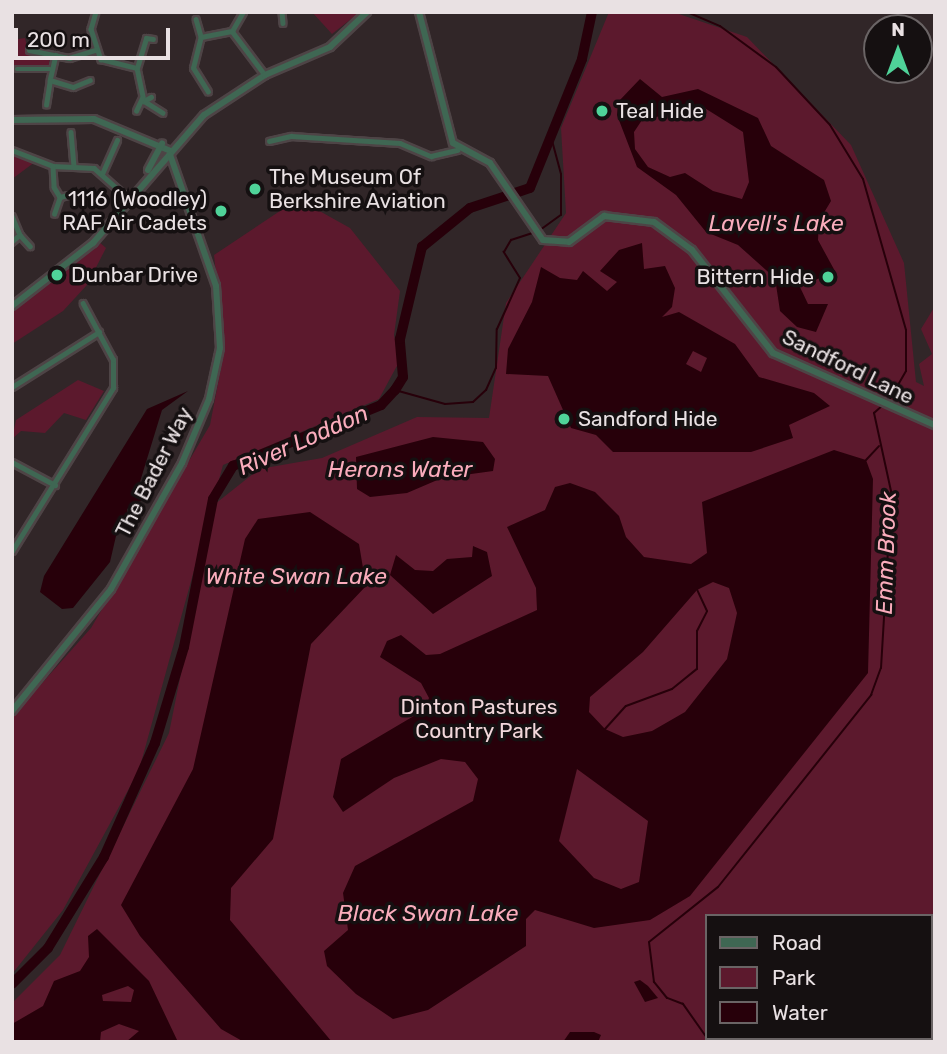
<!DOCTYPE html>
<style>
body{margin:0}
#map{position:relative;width:947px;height:1054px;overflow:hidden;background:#312628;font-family:Rubik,sans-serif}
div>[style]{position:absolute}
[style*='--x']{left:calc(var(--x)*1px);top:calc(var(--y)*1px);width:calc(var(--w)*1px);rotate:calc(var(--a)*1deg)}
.green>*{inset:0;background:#5c192d}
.water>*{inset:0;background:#27000a}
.stream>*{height:2px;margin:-1px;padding:0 1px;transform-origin:1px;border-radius:1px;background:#27000a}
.river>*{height:10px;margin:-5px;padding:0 5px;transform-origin:5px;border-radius:5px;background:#27000a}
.roads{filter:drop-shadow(2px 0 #4e4446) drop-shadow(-2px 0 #4e4446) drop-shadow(0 2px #4e4446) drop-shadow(0 -2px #4e4446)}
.minor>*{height:4.5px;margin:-2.25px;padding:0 2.25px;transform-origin:2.25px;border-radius:2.25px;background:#3f6753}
.tertiary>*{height:6px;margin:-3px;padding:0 3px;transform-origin:3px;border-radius:3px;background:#3f6753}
.dots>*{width:19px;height:19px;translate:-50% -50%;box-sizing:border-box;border:4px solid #151011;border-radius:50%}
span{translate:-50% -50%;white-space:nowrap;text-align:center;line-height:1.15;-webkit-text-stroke:7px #151011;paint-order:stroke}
.poi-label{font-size:21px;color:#e9e1e3}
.left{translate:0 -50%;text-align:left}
.right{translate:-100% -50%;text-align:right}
.street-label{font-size:21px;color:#e9e1e3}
.park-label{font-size:21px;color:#f2d7db}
.water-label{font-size:23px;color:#faacbc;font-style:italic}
.frame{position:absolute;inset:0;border:14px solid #e9e1e3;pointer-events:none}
.legend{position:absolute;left:705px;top:914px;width:228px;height:126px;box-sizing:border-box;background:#151011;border:2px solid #6a6465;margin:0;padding:9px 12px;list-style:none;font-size:21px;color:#e9e1e3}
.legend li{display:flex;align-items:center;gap:14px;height:35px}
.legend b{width:35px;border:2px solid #6a6465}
.north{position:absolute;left:863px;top:14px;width:70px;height:70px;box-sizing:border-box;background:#151011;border:2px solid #6a6465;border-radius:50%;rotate:0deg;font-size:19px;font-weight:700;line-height:28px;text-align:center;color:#e9e1e3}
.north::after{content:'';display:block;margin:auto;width:24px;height:32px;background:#4fd399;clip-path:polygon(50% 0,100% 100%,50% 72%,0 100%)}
.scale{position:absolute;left:14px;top:28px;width:156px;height:32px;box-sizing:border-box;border:4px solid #e9e1e3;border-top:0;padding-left:9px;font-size:21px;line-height:24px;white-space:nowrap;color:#e9e1e3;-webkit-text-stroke:5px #151011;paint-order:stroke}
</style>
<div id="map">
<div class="green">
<i style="clip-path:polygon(312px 12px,360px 12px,332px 34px)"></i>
<i style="clip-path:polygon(evenodd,609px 12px,673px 12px,747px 37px,851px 145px,904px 263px,916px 382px,924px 386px,919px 364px,932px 354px,921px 329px,935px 306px,935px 1042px,12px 1042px,12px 1003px,60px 955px,169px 733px,215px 504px,259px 469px,322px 458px,417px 417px,489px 418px,506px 303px,566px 213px,561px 128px,609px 12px,707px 916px,931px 916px,931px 1038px,707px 1038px,707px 916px)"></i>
<i style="clip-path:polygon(25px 38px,29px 55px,50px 56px,49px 67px,12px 72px,18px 39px)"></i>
<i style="clip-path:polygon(22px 151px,35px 162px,12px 179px,12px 153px)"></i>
<i style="clip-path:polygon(298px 199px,350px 228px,400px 291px,394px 335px,399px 362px,379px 399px,223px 465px,139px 770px,63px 910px,12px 974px,12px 717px,91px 628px,210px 425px,224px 352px,214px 255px)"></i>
<i style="clip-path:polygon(98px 241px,106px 248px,87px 285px,63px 311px,12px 344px,12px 309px,19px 301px)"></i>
<i style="clip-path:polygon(78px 380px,104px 391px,86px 420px,64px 413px,45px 433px,21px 431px,12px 439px,16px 420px)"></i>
</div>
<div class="water">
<i style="clip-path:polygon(evenodd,640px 79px,662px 97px,698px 89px,758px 118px,771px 146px,824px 180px,831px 201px,819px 221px,818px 240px,836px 273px,799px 285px,808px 304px,828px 304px,816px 332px,797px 327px,780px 311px,775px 278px,738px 245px,706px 232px,676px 195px,637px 167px,617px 115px,619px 101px,640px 79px,703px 107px,743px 132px,749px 182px,742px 199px,713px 191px,685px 173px,670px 177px,648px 167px,635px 149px,634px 132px,642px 120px,703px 107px)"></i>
<i style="clip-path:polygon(evenodd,642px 243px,644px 269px,665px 266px,675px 288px,672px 307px,662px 317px,679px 312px,735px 344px,759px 377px,814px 393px,830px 406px,789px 425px,793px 438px,751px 452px,613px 452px,596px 435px,571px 428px,548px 376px,506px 374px,508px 349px,532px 302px,541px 267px,560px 278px,577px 280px,583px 271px,607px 291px,617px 282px,600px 271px,619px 250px,642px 243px,693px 351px,707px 358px,701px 372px,686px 364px,693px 351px)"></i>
<i style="clip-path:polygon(188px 391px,162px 410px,139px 485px,142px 500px,127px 509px,128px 525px,116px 536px,110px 562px,73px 608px,62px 609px,40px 592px,44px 576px,147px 409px)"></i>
<i style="clip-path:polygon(433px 437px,483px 442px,495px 459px,493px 471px,442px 478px,407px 493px,370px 497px,357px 489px,356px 457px)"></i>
<i style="clip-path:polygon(evenodd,834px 450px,866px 460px,873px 479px,868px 673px,690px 896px,650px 920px,594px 928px,535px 910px,526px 919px,526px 946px,428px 1010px,393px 1019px,356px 994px,327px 966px,324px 951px,348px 930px,343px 893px,355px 866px,473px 801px,478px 779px,465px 762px,441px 759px,394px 778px,343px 812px,333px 797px,341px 759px,424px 710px,429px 698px,421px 683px,380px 657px,387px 641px,401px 635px,426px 655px,440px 654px,537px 610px,536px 588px,507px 527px,545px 510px,555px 487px,570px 483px,595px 492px,619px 516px,626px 537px,644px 557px,691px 564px,707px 553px,702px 502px,834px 450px,713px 582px,729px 588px,737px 613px,727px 659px,685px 712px,652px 731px,623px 737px,605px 729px,589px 712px,590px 697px,643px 652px,697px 590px,713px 582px,834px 450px,577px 769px,648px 821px,639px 882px,621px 889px,594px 878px,559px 841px,577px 769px)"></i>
<i style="clip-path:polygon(310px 512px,359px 544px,366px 586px,311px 644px,273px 839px,231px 888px,230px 920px,332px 1042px,244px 1042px,221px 1029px,140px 936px,121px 905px,193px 769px,245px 539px,258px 519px)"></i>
<i style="clip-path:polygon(473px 546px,487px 552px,492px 576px,433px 614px,390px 575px,396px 555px,415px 570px,433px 571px,447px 559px,472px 557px)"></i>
<i style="clip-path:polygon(evenodd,97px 929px,149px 981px,178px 1042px,126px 1042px,139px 1031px,119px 1024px,101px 1032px,100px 1042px,12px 1042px,12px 1024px,43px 1006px,54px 981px,80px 971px,89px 957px,88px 936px,97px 929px,128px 986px,134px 990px,131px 1002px,103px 1001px,102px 995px,128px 986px)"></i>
<i style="clip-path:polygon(640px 980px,648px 986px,658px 998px,645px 1002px,634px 982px)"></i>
<i style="clip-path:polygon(570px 1032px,594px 1032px,601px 1035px,598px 1042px,563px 1042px)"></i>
</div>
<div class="stream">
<i style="--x:687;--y:12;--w:36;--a:23"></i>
<i style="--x:720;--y:26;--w:69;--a:36.2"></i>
<i style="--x:776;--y:67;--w:79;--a:47"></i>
<i style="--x:830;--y:125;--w:63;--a:58.6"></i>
<i style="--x:863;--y:179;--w:157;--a:74.1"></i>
<i style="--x:906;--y:330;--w:41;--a:90"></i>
<i style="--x:906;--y:371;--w:36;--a:120"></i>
<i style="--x:540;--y:230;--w:26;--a:-36"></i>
<i style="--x:561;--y:215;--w:41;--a:-90"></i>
<i style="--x:561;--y:174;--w:34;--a:-105"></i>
<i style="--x:395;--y:390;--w:52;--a:15.6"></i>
<i style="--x:445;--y:404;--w:28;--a:-4"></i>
<i style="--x:473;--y:402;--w:18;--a:-43"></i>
<i style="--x:486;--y:390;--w:24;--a:-66"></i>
<i style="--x:496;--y:368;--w:39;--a:-89"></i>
<i style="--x:497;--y:329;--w:56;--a:-65.7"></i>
<i style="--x:520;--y:278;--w:31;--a:-122"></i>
<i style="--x:504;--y:252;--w:14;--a:-60"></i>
<i style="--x:511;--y:240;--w:25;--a:-18"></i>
<i style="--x:866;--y:460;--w:19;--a:-47"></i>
<i style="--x:605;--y:729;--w:31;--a:-48"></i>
<i style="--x:626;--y:706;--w:49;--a:-20.3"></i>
<i style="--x:672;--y:689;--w:32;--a:-39"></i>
<i style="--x:697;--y:669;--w:38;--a:-90"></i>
<i style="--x:697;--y:631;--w:22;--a:-63"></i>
<i style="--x:707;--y:611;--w:23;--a:-115"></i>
<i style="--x:707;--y:1038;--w:42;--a:-125.2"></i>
<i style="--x:683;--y:1004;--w:17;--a:-159"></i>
<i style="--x:667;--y:998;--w:21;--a:-129"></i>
<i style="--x:654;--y:982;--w:40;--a:-97.1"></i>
<i style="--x:649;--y:942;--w:88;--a:-38.6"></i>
<i style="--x:718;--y:887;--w:246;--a:-51.4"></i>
<i style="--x:871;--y:695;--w:29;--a:-70"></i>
<i style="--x:881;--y:668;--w:119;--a:-86.6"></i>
<i style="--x:888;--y:549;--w:58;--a:-87"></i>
<i style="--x:891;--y:491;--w:80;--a:-102.3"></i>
<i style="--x:874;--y:413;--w:12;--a:-42"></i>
</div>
<div class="river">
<i style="--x:12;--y:984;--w:51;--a:-45"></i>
<i style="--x:48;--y:948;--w:107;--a:-58.4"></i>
<i style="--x:104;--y:857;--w:125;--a:-65.9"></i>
<i style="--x:155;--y:743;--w:100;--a:-73.2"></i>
<i style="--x:184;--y:647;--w:151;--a:-78.9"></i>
<i style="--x:213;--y:499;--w:39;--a:-59"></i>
<i style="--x:233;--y:466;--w:160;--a:-22.4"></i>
<i style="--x:381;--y:405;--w:21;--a:-47"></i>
<i style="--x:395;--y:390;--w:15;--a:-58"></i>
<i style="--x:403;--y:377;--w:38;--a:-95"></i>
<i style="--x:400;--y:339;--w:95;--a:-76.6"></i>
<i style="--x:422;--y:247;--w:62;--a:-39.1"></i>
<i style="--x:470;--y:208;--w:63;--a:-18.4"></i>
<i style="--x:530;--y:188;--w:139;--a:-68"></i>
<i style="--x:582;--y:59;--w:48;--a:-78"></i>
</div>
<div class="roads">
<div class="minor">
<i style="--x:96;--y:12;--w:18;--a:106"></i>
<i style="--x:91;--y:29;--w:32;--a:72"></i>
<i style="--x:101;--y:59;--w:37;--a:14"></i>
<i style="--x:137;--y:68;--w:34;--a:78"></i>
<i style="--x:144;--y:101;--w:22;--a:32"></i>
<i style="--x:282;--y:12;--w:11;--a:85"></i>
<i style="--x:196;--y:19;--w:19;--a:74"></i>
<i style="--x:232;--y:31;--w:22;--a:-60"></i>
<i style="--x:29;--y:50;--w:41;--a:11.3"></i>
<i style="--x:69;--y:58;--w:28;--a:-17"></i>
<i style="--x:56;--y:55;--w:26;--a:103"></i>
<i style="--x:50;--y:80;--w:24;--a:17"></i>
<i style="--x:73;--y:87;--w:18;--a:-22"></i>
<i style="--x:137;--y:68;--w:31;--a:-73"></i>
<i style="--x:146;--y:38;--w:7;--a:8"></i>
<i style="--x:17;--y:69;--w:33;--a:0"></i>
<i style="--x:208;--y:92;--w:28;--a:-122"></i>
<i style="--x:193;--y:68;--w:32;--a:-76"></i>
<i style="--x:201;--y:37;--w:32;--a:-11"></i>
<i style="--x:232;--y:31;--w:55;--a:53.1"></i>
<i style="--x:144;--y:101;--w:8;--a:-30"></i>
<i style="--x:46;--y:105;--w:25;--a:-81"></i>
<i style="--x:136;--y:111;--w:14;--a:-65"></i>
<i style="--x:71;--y:132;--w:33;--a:85"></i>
<i style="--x:269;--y:141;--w:23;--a:-13"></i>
<i style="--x:291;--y:136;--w:109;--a:3.7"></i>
<i style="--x:400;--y:143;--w:34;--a:23"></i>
<i style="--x:431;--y:156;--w:27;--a:-13"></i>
<i style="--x:12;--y:150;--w:44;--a:21.3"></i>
<i style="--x:53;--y:166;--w:41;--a:2.8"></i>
<i style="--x:94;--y:168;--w:47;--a:41.5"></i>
<i style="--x:53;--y:166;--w:21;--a:87"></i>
<i style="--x:54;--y:187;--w:12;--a:59"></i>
<i style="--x:60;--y:197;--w:8;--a:-14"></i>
<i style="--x:102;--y:174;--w:37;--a:-66"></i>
<i style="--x:54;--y:214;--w:18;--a:-71"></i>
<i style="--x:12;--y:216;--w:21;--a:67"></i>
<i style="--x:20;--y:235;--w:11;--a:139"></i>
<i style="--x:20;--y:235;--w:15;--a:48"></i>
<i style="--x:12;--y:387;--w:103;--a:-32.3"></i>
<i style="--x:12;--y:462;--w:49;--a:28.1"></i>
<i style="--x:12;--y:551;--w:192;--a:-58.2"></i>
<i style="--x:113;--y:388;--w:28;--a:-90"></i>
<i style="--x:113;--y:360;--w:64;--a:-118.2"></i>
</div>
<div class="tertiary">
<i style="--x:419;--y:12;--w:135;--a:75.5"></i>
<i style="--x:453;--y:143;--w:42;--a:28.4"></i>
<i style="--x:490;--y:163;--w:93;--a:55.5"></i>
<i style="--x:543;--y:240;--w:26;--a:4"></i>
<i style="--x:569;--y:242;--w:44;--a:-36.6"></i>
<i style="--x:604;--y:216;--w:50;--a:6.8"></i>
<i style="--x:654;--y:222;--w:47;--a:36.4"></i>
<i style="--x:692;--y:250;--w:131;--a:51.8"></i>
<i style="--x:773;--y:353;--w:177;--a:24"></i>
<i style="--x:12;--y:120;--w:82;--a:-0.7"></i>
<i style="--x:94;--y:119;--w:83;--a:22.6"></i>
<i style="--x:148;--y:170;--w:30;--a:-62"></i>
<i style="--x:12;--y:306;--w:103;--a:-37.9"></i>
<i style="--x:93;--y:243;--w:169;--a:-49.1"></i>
<i style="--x:204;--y:115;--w:73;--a:-33.3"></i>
<i style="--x:265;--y:75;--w:71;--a:-23.3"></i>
<i style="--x:330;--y:47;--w:51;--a:-43.4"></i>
<i style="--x:12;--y:711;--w:157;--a:-50.9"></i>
<i style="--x:111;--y:589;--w:145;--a:-60.6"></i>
<i style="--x:182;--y:463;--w:69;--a:-67.1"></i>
<i style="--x:209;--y:399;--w:52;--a:-77.8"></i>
<i style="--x:220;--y:348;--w:62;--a:-93.7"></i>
<i style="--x:216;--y:286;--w:139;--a:-109.3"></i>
</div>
</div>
<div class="dots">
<i style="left:602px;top:111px;background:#4fd399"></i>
<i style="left:255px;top:189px;background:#4fd399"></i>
<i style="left:221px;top:211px;background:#4fd399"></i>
<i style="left:57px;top:275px;background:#4fd399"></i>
<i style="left:828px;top:277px;background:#4fd399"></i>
<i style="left:564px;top:419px;background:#4fd399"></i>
</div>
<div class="poi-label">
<span class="left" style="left:616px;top:111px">Teal Hide</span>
<span class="left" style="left:269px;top:189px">The Museum Of<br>Berkshire Aviation</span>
<span class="right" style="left:207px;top:211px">1116 (Woodley)<br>RAF Air Cadets</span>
<span class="left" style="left:71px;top:275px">Dunbar Drive</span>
<span class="right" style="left:814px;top:277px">Bittern Hide</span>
<span class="left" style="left:578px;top:419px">Sandford Hide</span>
</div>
<div class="street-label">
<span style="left:848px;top:367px;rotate:26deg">Sandford Lane</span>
<span style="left:154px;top:472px;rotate:-63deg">The Bader Way</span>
</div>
<div class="park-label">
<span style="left:479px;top:719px">Dinton Pastures<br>Country Park</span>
</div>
<div class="water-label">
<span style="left:776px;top:223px">Lavell's Lake</span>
<span style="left:303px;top:440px;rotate:-24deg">River Loddon</span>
<span style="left:400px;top:469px">Herons Water</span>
<span style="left:886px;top:553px;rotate:-88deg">Emm Brook</span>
<span style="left:296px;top:576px">White Swan Lake</span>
<span style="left:428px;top:913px">Black Swan Lake</span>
</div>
<div class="frame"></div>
<ul class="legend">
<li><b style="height:9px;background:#3f6753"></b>Road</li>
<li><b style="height:19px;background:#5c192d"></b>Park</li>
<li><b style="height:19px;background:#27000a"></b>Water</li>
</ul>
<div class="north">N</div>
<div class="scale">200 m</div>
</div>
